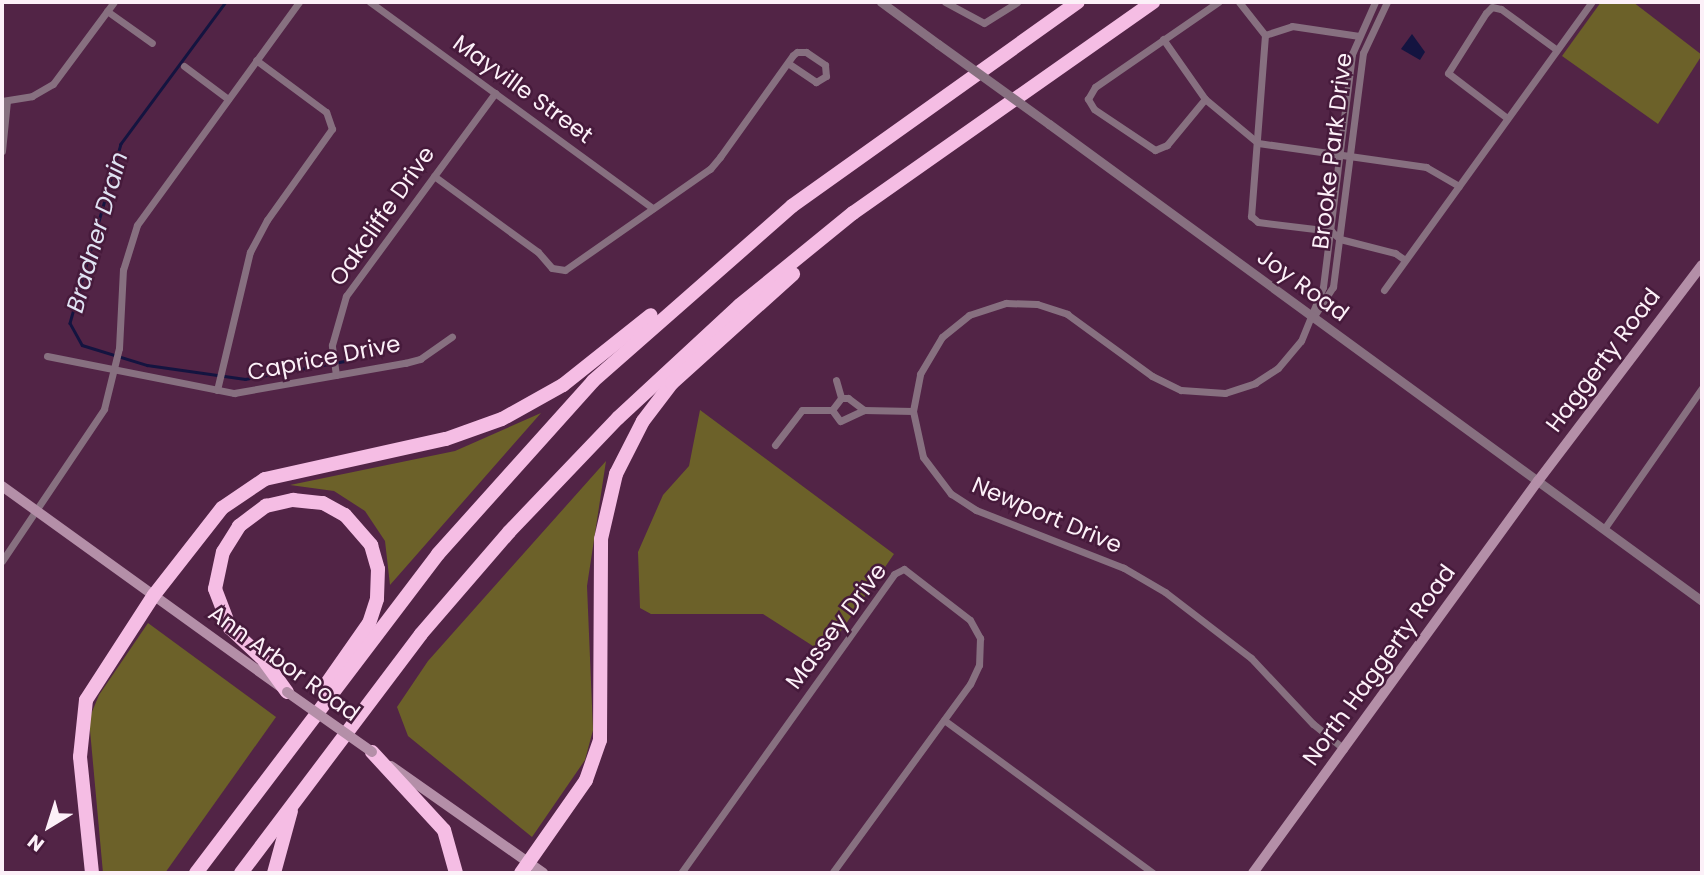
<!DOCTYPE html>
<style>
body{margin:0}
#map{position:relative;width:1704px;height:875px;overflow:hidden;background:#522446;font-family:Poppins,sans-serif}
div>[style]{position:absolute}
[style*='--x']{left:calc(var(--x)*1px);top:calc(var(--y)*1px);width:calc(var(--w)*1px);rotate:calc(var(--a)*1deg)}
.green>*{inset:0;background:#6c6129}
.water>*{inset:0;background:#141440}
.stream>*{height:2.5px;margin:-1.25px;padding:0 1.25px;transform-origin:1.25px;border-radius:1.25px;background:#141440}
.minor>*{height:7px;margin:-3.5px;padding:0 3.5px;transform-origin:3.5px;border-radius:3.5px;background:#877080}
.tertiary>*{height:9px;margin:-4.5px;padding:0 4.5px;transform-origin:4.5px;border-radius:4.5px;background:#877080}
.secondary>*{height:10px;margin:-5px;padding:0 5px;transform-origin:5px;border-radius:5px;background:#b48fa8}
.motorway>*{height:14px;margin:-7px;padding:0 7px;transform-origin:7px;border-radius:7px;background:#f5bde4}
.tertiary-bridge>*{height:9px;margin:-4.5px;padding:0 4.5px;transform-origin:4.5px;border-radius:4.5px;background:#877080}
.secondary-bridge>*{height:10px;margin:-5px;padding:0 5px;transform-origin:5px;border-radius:5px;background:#b48fa8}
span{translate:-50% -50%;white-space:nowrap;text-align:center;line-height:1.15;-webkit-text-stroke:5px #461a3b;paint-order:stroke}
.street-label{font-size:23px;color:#fcf0f8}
.water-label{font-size:24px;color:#e0e3f3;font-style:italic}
.frame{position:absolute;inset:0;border:4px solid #fcf0f8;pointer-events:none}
.north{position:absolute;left:14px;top:791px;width:70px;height:70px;-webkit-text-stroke:5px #461a3b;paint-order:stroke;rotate:218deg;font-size:19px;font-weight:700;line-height:28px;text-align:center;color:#fcf0f8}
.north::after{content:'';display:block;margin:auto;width:24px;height:32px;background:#fcf0f8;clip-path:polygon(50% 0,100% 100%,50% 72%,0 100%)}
</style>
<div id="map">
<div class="green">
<i style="clip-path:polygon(1601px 2px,1633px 2px,1702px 55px,1658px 124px,1562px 56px)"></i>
<i style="clip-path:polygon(700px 410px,894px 554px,832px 644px,813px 646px,763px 614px,651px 614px,640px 608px,638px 552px,663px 495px,689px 466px)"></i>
<i style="clip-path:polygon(541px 413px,390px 585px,385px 541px,365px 511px,334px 491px,290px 485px,455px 451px)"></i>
<i style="clip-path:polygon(606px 461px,587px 586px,593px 730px,585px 760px,532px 837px,408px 736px,397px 707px,428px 661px)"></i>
<i style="clip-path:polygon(148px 623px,276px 717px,165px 873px,103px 873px,89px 719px,99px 695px)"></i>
</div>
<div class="water">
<i style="clip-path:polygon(1412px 34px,1425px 52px,1420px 60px,1401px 49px)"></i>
</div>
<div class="stream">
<i style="--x:226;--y:2;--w:177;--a:126.5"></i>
<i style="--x:121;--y:144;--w:186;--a:105.9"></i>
<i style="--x:70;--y:323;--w:25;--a:61"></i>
<i style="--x:82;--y:345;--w:68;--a:17.1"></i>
<i style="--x:147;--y:365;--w:99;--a:8.1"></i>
<i style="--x:245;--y:379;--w:108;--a:-10.2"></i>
</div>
<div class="minor">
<i style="--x:370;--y:2;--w:350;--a:36.1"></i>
<i style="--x:945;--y:2;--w:44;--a:28.3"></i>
<i style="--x:984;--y:23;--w:39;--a:-32"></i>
<i style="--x:1239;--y:2;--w:42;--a:51.8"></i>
<i style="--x:1265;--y:35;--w:182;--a:94.4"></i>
<i style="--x:1251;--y:216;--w:9;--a:41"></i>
<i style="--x:1258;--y:222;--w:74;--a:7"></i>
<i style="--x:1331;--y:231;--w:12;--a:42"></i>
<i style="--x:1340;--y:239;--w:57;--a:14.3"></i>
<i style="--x:1395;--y:253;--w:12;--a:35"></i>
<i style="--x:107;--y:11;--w:55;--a:35.4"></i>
<i style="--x:1265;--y:35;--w:28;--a:-18"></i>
<i style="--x:1292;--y:26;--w:68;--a:8.5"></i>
<i style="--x:1163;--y:39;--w:73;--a:55"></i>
<i style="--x:1205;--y:99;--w:69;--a:39.7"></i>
<i style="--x:1258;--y:143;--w:170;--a:8.1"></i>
<i style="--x:1426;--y:167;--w:38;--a:30"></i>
<i style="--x:184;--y:66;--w:55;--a:36.9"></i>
<i style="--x:1205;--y:99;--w:60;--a:129.6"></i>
<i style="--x:1167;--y:145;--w:13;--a:157"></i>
<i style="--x:1155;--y:150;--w:73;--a:-146.1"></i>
<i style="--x:1094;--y:109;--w:12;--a:-121"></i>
<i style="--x:1088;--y:99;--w:14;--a:-60"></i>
<i style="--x:1095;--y:87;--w:150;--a:-34.6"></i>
<i style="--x:2;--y:101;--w:30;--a:-9"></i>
<i style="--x:32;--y:96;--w:24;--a:-30"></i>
<i style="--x:53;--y:84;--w:102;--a:-53.4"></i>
<i style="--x:1507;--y:118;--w:74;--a:-142.7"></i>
<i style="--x:1448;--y:73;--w:71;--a:-57.7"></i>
<i style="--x:1486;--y:13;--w:8;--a:-45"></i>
<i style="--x:1492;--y:7;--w:9;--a:13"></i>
<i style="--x:1501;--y:9;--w:69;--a:36.2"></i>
<i style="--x:2;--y:151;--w:50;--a:-84.3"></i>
<i style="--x:434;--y:176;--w:129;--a:36.2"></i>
<i style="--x:538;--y:252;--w:21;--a:49"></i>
<i style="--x:552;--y:268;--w:13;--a:9"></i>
<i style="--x:565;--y:270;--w:177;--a:-34.9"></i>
<i style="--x:710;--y:169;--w:16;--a:-50"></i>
<i style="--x:720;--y:157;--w:125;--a:-54.4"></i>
<i style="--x:793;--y:55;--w:5;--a:-37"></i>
<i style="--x:797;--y:52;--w:9;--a:0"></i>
<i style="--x:806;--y:52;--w:23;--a:34"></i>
<i style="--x:825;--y:65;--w:11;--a:85"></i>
<i style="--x:826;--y:76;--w:12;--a:149"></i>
<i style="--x:816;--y:82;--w:34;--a:-146"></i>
<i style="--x:1384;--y:290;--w:355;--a:-54.2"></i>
<i style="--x:1314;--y:316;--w:35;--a:-57"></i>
<i style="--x:1333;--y:287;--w:236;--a:-82.7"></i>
<i style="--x:1363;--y:53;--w:56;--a:-64.8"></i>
<i style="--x:47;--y:356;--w:191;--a:11.2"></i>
<i style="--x:234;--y:393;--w:174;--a:-10"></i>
<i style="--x:405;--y:363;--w:16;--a:-15"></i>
<i style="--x:420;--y:359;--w:39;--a:-35"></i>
<i style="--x:336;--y:375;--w:30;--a:-98"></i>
<i style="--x:332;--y:345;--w:51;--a:-74.1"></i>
<i style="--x:346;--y:296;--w:252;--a:-53.7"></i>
<i style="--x:836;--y:380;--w:19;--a:74"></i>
<i style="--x:217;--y:390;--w:142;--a:-76.6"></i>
<i style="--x:250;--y:252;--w:36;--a:-62"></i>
<i style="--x:267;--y:220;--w:112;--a:-54.5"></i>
<i style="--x:332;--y:129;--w:18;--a:-109"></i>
<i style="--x:326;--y:112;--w:87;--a:-143.4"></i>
<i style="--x:841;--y:398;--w:7;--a:0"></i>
<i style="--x:848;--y:398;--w:20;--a:37"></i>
<i style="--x:864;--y:410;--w:26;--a:155"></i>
<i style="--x:840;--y:421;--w:14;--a:-126"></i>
<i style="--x:832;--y:410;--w:15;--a:-53"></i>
<i style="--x:864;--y:410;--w:49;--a:1.2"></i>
<i style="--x:775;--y:445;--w:44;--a:-52.4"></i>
<i style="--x:802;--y:410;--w:30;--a:0"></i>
<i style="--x:1604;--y:529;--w:172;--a:-55.2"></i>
<i style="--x:2;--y:561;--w:183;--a:-56.1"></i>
<i style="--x:104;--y:409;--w:63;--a:-76.2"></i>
<i style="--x:119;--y:348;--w:78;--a:-87.1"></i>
<i style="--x:123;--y:270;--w:47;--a:-72.7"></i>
<i style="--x:137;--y:225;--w:276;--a:-54"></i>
<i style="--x:944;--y:720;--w:259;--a:36.2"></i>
<i style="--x:1344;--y:749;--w:40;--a:-141"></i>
<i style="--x:1313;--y:724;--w:91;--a:-133.2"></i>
<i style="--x:1251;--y:658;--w:108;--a:-142.5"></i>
<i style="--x:1165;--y:592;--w:48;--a:-149.7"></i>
<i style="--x:1124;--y:568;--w:159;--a:-158.6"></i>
<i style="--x:976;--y:510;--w:30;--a:-147"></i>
<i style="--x:951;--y:494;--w:46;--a:-127.1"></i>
<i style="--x:923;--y:457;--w:47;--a:-102.3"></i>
<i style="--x:913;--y:411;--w:38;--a:-79"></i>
<i style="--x:920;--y:374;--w:43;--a:-59.3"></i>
<i style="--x:942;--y:337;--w:35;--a:-39"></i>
<i style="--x:969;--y:315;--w:39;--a:-18"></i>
<i style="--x:1006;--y:303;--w:31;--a:2"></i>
<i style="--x:1037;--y:304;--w:32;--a:18"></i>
<i style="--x:1067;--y:314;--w:105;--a:36.1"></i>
<i style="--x:1152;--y:376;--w:32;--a:26"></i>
<i style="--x:1181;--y:390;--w:44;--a:3.9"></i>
<i style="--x:1225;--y:393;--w:32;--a:-18"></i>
<i style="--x:1255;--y:383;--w:27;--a:-33"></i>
<i style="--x:1278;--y:368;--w:35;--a:-50"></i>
<i style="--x:1301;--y:341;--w:58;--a:-67.8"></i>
<i style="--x:1323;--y:287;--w:235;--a:-82.9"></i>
<i style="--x:1352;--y:54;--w:57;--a:-66.1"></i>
<i style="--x:681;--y:873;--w:367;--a:-54.5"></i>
<i style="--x:894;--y:574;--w:11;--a:-27"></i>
<i style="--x:904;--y:569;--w:83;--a:37.7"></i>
<i style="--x:970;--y:620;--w:21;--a:61"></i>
<i style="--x:980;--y:638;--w:27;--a:92"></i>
<i style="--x:979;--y:665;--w:21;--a:115"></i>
<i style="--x:970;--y:684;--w:234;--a:126.1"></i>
</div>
<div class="tertiary">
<i style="--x:881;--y:2;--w:71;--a:36.4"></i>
<i style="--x:1049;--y:124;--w:809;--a:36.15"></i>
</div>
<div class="secondary">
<i style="--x:2;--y:486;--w:342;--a:35.8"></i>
<i style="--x:391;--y:766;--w:186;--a:35.1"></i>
<i style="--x:1253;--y:873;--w:485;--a:-54"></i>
<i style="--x:1538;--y:481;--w:271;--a:-52.8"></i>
</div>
<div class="motorway">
<i style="--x:287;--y:692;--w:39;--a:-126"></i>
<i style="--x:264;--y:660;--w:47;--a:-136.7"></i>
<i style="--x:230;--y:628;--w:42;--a:-111"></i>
<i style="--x:215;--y:589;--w:38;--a:-78"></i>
<i style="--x:223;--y:552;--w:31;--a:-58"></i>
<i style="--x:239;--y:526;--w:34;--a:-37"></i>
<i style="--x:266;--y:506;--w:28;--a:-13"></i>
<i style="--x:293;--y:500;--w:30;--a:6"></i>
<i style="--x:323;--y:503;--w:25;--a:29"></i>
<i style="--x:345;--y:515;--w:40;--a:49"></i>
<i style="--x:371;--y:545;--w:25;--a:74"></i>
<i style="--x:378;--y:569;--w:30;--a:92"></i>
<i style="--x:377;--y:599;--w:25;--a:108"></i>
<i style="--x:369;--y:623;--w:82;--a:125"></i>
<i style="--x:372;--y:752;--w:106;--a:47.3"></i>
<i style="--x:444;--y:830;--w:45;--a:74.4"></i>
<i style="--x:92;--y:873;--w:117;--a:-95.9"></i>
<i style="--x:80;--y:757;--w:57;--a:-84"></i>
<i style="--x:86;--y:700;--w:125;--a:-57.1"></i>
<i style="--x:154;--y:595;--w:110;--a:-52"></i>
<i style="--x:222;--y:508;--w:52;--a:-34"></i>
<i style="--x:265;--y:479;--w:185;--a:-12.5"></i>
<i style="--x:446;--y:439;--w:59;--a:-19.7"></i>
<i style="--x:502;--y:419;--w:70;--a:-29.1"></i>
<i style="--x:563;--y:385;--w:112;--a:-38.5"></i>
<i style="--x:196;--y:873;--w:400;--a:-52.8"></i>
<i style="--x:438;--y:554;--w:232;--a:-48.1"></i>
<i style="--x:593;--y:381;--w:265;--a:-41.3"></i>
<i style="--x:792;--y:206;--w:351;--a:-35.5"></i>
<i style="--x:241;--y:873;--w:299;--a:-53"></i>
<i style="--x:421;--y:634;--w:135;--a:-49.2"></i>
<i style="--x:509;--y:532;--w:158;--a:-46.3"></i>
<i style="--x:618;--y:418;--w:166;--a:-42.8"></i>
<i style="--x:740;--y:305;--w:146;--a:-39.2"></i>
<i style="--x:853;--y:213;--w:367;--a:-35.1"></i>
<i style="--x:274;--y:873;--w:64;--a:-74.7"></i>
<i style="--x:521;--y:873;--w:113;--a:-55"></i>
<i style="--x:586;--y:780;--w:42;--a:-70.7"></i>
<i style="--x:600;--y:740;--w:201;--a:-89.7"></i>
<i style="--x:601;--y:539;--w:67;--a:-77"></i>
<i style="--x:616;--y:474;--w:59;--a:-63"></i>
<i style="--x:643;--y:421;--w:48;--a:-52.7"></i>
<i style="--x:672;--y:383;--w:163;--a:-42"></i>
</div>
<div class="tertiary-bridge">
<i style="--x:938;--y:44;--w:137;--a:35.8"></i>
</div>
<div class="secondary-bridge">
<i style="--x:287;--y:692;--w:104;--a:35.2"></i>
</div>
<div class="street-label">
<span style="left:523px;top:89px;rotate:36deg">Mayville Street</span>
<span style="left:1332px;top:151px;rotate:-83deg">Brooke Park Drive</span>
<span style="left:382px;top:216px;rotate:-55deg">Oakcliffe Drive</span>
<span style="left:1303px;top:285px;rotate:36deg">Joy Road</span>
<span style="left:324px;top:358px;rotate:-11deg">Caprice Drive</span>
<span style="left:1603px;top:360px;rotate:-53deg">Haggerty Road</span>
<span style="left:1047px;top:515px;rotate:23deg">Newport Drive</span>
<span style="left:836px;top:626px;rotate:-53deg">Massey Drive</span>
<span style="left:284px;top:663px;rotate:36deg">Ann Arbor Road</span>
<span style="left:1379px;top:665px;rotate:-54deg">North Haggerty Road</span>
</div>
<div class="water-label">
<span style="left:97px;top:232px;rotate:-74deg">Bradner Drain</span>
</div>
<div class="frame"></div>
<div class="north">N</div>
</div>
